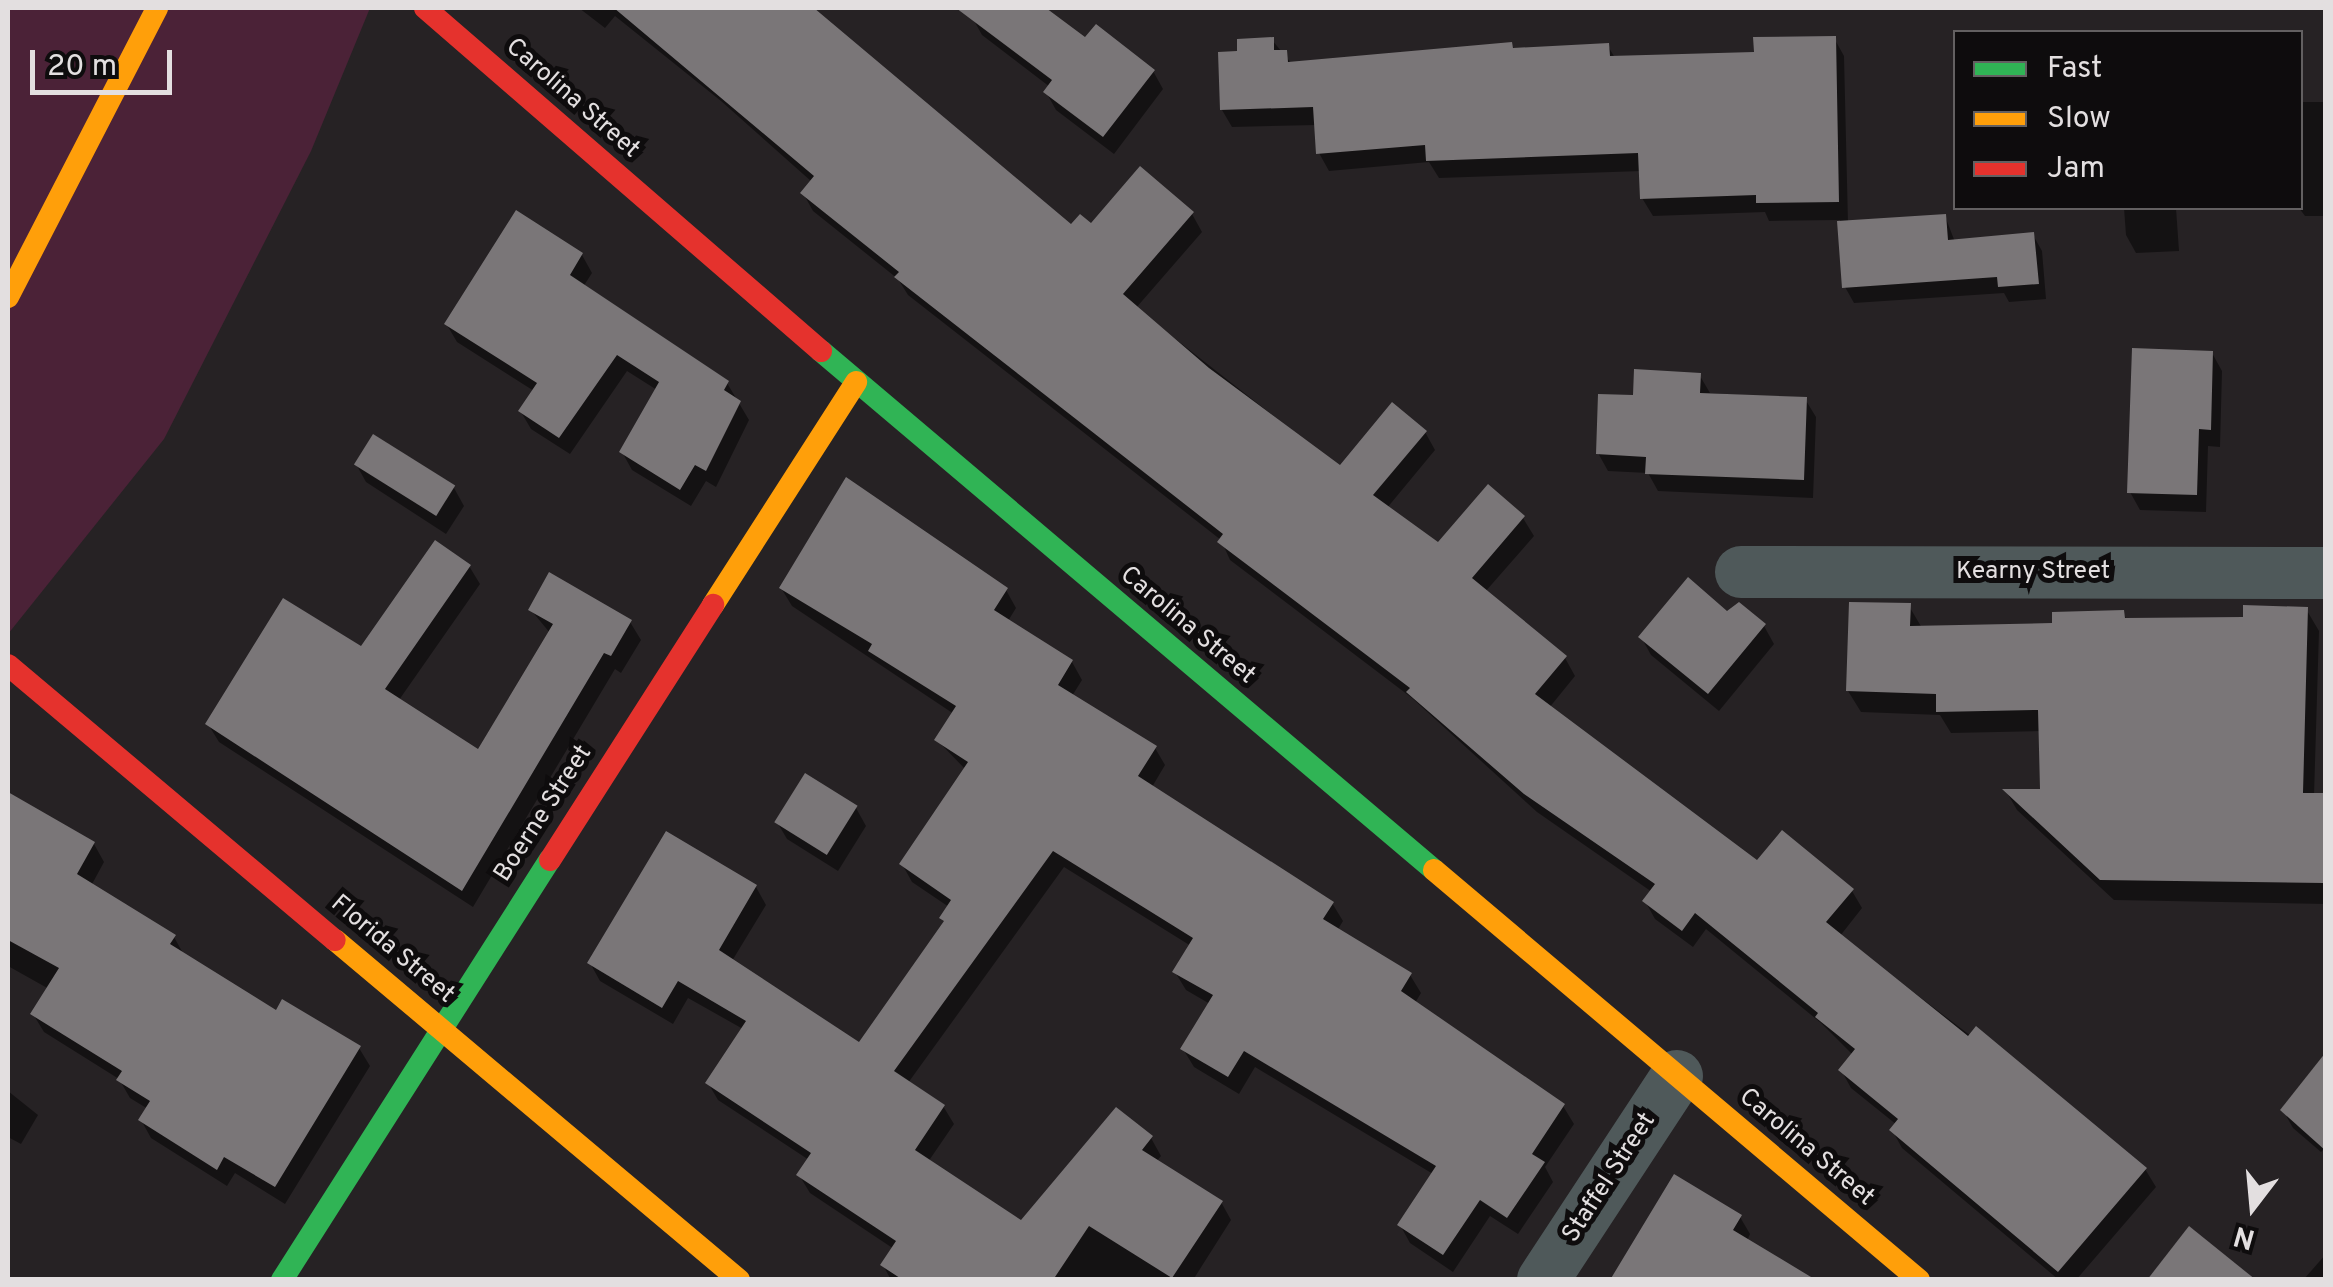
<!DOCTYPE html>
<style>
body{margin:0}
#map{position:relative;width:2333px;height:1287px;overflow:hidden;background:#262224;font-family:Overpass,sans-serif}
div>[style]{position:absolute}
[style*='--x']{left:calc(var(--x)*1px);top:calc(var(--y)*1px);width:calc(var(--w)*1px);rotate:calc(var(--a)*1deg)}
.green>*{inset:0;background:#4b2237}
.shadow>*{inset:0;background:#0007}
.building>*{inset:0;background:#7a7678;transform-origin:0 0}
.street>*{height:52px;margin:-26px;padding:0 26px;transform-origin:26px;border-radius:26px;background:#4f595a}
.fast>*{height:22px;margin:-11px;padding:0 11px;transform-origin:11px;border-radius:11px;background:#30b455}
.slow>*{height:22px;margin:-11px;padding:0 11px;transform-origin:11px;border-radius:11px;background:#ff9f0a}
.jam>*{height:22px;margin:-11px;padding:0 11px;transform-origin:11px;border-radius:11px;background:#e5322d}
span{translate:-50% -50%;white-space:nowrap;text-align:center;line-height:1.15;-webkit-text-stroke:10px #0e0c0d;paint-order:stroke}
.street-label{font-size:25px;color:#e3dfe0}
.frame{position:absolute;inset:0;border:10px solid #e3dfe0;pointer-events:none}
.legend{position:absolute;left:1953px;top:30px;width:350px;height:180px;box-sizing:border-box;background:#0e0c0d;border:2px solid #636061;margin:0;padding:12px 18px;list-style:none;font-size:30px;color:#e3dfe0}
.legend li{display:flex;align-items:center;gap:20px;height:50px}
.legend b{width:50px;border:2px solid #636061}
.north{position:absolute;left:2203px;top:1157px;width:100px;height:100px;-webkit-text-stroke:8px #0e0c0d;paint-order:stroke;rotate:196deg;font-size:28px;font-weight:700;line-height:40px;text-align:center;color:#e3dfe0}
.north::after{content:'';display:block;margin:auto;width:35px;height:45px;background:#e3dfe0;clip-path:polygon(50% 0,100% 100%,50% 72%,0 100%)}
.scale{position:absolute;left:30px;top:50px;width:142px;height:45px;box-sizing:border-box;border:5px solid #e3dfe0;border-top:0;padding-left:12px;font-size:30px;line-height:35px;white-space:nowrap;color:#e3dfe0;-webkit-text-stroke:8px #0e0c0d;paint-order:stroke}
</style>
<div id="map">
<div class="green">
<i style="clip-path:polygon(8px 8px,370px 8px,311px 151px,164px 439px,8px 634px)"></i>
</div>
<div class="shadow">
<i style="clip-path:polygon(579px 8px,809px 8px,1072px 228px,1192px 214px,1202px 232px,1136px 308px,1340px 468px,1425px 432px,1435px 450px,1387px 508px,1438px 546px,1523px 518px,1534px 536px,1485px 592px,1565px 658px,1575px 676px,1549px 708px,1757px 864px,1852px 891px,1862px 908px,1840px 936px,2145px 1169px,2156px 1187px,2076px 1280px,2059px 1280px,1902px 1148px,1892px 1130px,1897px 1125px,1851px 1088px,1841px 1070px,1853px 1055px,1821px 1023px,1706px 929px,1693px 947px,1655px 919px,1645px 901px,1652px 892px,1537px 812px,1412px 698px,1230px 560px,1221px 540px,908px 295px,898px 279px,813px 211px,803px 193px,812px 182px,721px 101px,615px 16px,605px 28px)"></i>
<i style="clip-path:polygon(979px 8px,1042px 8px,1086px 41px,1153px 71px,1163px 89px,1114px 154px,1056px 110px,1046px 92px,1050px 87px,982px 35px,972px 17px)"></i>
<i style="clip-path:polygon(1834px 38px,1844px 56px,1848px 223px,1945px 216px,1955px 242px,2033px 235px,2042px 251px,2046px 299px,2009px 302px,2004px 293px,1854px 303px,1845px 287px,1840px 220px,1769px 221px,1765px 212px,1653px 216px,1642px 198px,1642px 171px,1439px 178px,1429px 162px,1329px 171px,1319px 153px,1317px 125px,1232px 127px,1222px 110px,1240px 54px,1272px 40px,1292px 64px,1511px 44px,1515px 50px,1608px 46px,1615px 58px,1756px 54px)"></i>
<i style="clip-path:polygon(2300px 102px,2326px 102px,2326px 216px,2305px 216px,2299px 208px)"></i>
<i style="clip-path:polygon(2124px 208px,2176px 208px,2179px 251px,2136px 253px,2126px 235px)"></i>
<i style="clip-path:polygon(582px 255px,592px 273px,583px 287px,727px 383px,749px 420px,716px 487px,706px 481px,691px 506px,632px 470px,622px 452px,657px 390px,627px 371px,570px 454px,531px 429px,521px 412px,534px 391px,457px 342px,447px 325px)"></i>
<i style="clip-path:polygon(2212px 353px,2222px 371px,2220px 447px,2208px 446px,2206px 512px,2140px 510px,2130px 492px)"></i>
<i style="clip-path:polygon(1700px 376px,1710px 393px,1805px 399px,1816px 417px,1813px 498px,1658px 491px,1648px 473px,1608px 471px,1598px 453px,1636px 398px)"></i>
<i style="clip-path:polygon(356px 464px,454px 488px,464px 506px,446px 534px,366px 482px)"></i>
<i style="clip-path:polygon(469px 566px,480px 584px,399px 700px,479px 752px,550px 633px,531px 610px,630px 622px,641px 640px,621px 673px,615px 669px,473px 907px,219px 742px,208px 724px,362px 649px)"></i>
<i style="clip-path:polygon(781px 588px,1006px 590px,1016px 608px,1008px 621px,1072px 662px,1082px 680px,1072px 696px,1155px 748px,1165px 765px,1152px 787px,1332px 903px,1343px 921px,1337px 931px,1410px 975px,1421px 993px,1415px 1003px,1563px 1106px,1574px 1124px,1545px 1167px,1553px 1182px,1518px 1234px,1490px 1216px,1453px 1272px,1410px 1243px,1400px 1225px,1433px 1174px,1255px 1067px,1239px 1094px,1194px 1067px,1183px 1049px,1210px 1004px,1186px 990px,1175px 972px,1191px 946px,1064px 867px,908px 1083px,943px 1106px,954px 1124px,928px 1162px,1021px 1223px,1151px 1138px,1161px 1156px,1156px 1162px,1221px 1202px,1231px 1220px,1193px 1280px,891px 1280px,883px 1265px,894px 1249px,810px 1193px,799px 1175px,809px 1160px,718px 1100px,708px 1083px,743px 1029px,688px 998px,673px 1024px,600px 981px,590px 963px,756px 887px,766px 905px,732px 961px,859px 1046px,945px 923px,949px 907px,912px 882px,902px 864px,966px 770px,937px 740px,954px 714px,792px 606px)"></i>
<i style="clip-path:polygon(1909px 606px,1922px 628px,2055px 626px,2123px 613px,2127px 620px,2245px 620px,2306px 609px,2319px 631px,2314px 796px,2326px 799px,2326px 904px,2114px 900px,2017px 810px,2006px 791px,2042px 792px,2041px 731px,1951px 733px,1940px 715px,1861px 712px,1848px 691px)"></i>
<i style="clip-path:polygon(1727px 614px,1764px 626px,1774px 644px,1719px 711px,1651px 655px,1641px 637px)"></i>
<i style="clip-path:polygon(8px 795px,94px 844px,104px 862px,91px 886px,174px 937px,184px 955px,276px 1014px,359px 1048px,370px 1066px,285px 1204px,235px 1173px,227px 1186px,151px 1138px,141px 1120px,148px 1109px,130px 1098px,119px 1079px,44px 1032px,33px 1014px,49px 989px,8px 966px)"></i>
<i style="clip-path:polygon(856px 808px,866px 826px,838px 871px,787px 839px,777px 822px)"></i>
<i style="clip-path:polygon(8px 1091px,38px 1115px,21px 1144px,8px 1137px)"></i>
<i style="clip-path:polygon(2283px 1110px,2326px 1147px,2321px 1152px,2293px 1128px)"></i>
<i style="clip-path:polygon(1740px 1217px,1750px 1234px,1747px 1241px,1613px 1280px)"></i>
<i style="clip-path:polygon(2326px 1254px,2326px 1280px,2304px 1280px,2304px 1279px)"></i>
</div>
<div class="building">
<i style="clip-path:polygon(614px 8px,814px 8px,1071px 224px,1080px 214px,1091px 223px,1140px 166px,1194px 212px,1123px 294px,1209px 368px,1340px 465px,1392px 402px,1427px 431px,1373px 495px,1438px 542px,1488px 484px,1525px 516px,1472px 578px,1567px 656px,1535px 694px,1757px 860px,1782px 830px,1854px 889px,1826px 922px,1968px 1036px,1976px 1026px,2147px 1168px,2058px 1272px,1889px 1130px,1898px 1119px,1838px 1070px,1855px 1049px,1815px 1017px,1818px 1013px,1695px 913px,1682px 931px,1642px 901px,1655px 884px,1524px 794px,1406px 692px,1410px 688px,1217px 542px,1223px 534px,894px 277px,899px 272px,800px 193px,814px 176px)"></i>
<i style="clip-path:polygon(956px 8px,1046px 8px,1085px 37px,1096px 24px,1155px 70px,1103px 137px,1043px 92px,1052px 80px)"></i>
<i style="clip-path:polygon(1836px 36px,1839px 202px,1756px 203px,1756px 195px,1640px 199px,1638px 153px,1426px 161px,1425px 145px,1316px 154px,1313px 107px,1220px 110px,1218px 52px,1237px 51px,1237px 39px,1274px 37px,1274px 50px,1287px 50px,1288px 62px,1512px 42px,1513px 48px,1609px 43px,1610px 56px,1754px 52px,1753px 37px)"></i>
<i style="clip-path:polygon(516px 210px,583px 253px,570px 275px,729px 381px,724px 390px,741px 401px,706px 471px,695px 465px,680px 490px,619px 452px,659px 382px,617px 355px,559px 438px,518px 411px,537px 383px,444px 324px)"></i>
<i style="clip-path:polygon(1946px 214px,1948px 240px,2034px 232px,2039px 284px,1998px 287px,1997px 277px,1842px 288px,1837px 221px)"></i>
<i style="clip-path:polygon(2132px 348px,2213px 351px,2211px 430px,2199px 429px,2197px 495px,2127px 493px)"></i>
<i style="clip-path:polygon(1634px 369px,1701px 373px,1700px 393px,1807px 397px,1804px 480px,1645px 474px,1646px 457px,1596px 454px,1598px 394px,1633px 395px)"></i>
<i style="left:373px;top:434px;width:97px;height:36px;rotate:32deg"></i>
<i style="clip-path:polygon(846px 477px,1008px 588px,994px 610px,1073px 660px,1058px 685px,1157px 746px,1138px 776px,1334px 902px,1323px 919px,1412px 973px,1401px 991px,1565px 1104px,1532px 1154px,1545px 1162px,1507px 1218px,1480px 1200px,1443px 1255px,1397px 1225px,1436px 1166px,1244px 1051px,1228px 1077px,1180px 1049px,1213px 995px,1172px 972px,1193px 938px,1053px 851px,894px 1071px,945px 1105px,915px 1150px,1021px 1220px,1116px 1107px,1153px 1136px,1142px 1150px,1223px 1201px,1172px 1278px,1089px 1226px,1053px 1280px,903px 1280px,880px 1265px,896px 1241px,796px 1175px,811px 1153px,705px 1083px,746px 1021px,678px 981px,662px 1008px,587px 963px,666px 831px,757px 885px,719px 950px,859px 1042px,944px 921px,939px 918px,951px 900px,899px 864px,968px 762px,934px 740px,956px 706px,868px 651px,872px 644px,779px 588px)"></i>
<i style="clip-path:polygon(435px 540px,471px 565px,385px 689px,478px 749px,553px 624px,528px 610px,549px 572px,632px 620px,611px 656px,604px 653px,462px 891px,205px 724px,283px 598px,361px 646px)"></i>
<i style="clip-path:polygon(1688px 577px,1727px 611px,1739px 602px,1766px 624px,1708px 694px,1638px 637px)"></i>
<i style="clip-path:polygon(1849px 602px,1911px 603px,1910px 626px,2052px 623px,2052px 612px,2124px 610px,2125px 618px,2243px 617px,2243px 605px,2308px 607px,2303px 793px,2325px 793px,2324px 883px,2100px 880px,2002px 789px,2040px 789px,2038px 710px,1936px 712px,1936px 694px,1846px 691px)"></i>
<i style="left:805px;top:773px;width:62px;height:58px;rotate:32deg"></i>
<i style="clip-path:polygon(8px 792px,95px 842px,77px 874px,176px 935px,170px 944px,276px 1010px,282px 999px,361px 1046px,275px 1187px,224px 1157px,217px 1170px,138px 1120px,150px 1101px,116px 1080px,122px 1071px,30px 1014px,59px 968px,8px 940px)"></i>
<i style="clip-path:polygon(2326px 1052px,2326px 1151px,2280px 1110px)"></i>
<i style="clip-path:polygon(1674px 1174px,1742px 1215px,1733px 1230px,1816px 1280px,1610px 1280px)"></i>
<i style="clip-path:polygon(2189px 1226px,2256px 1280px,2147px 1280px)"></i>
</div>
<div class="street">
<i style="--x:1741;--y:572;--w:585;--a:0.1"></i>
<i style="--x:1543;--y:1280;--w:244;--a:-56.7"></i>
</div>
<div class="fast">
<i style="--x:821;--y:351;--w:803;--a:40.25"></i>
<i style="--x:282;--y:1280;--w:498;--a:-57.5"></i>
</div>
<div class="slow">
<i style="--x:8;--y:297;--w:325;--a:-62.7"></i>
<i style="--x:713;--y:605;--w:265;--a:-57.3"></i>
<i style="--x:1434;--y:870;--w:635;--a:40.21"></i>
<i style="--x:335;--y:940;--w:528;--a:40.08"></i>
</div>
<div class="jam">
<i style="--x:425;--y:8;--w:524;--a:40.9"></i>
<i style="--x:8;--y:665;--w:427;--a:40.1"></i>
<i style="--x:550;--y:860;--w:303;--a:-57.4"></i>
</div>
<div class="street-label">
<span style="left:572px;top:99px;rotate:41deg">Carolina Street</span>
<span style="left:2033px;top:572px">Kearny Street</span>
<span style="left:1187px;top:626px;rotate:40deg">Carolina Street</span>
<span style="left:544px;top:814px;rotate:-57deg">Boerne Street</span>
<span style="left:392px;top:950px;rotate:40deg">Florida Street</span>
<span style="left:1806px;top:1148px;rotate:40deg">Carolina Street</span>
<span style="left:1610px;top:1178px;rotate:-57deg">Staffel Street</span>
</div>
<div class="frame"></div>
<ul class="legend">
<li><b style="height:12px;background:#30b455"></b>Fast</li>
<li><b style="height:12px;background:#ff9f0a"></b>Slow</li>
<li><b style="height:12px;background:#e5322d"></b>Jam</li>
</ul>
<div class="north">N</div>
<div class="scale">20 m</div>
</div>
